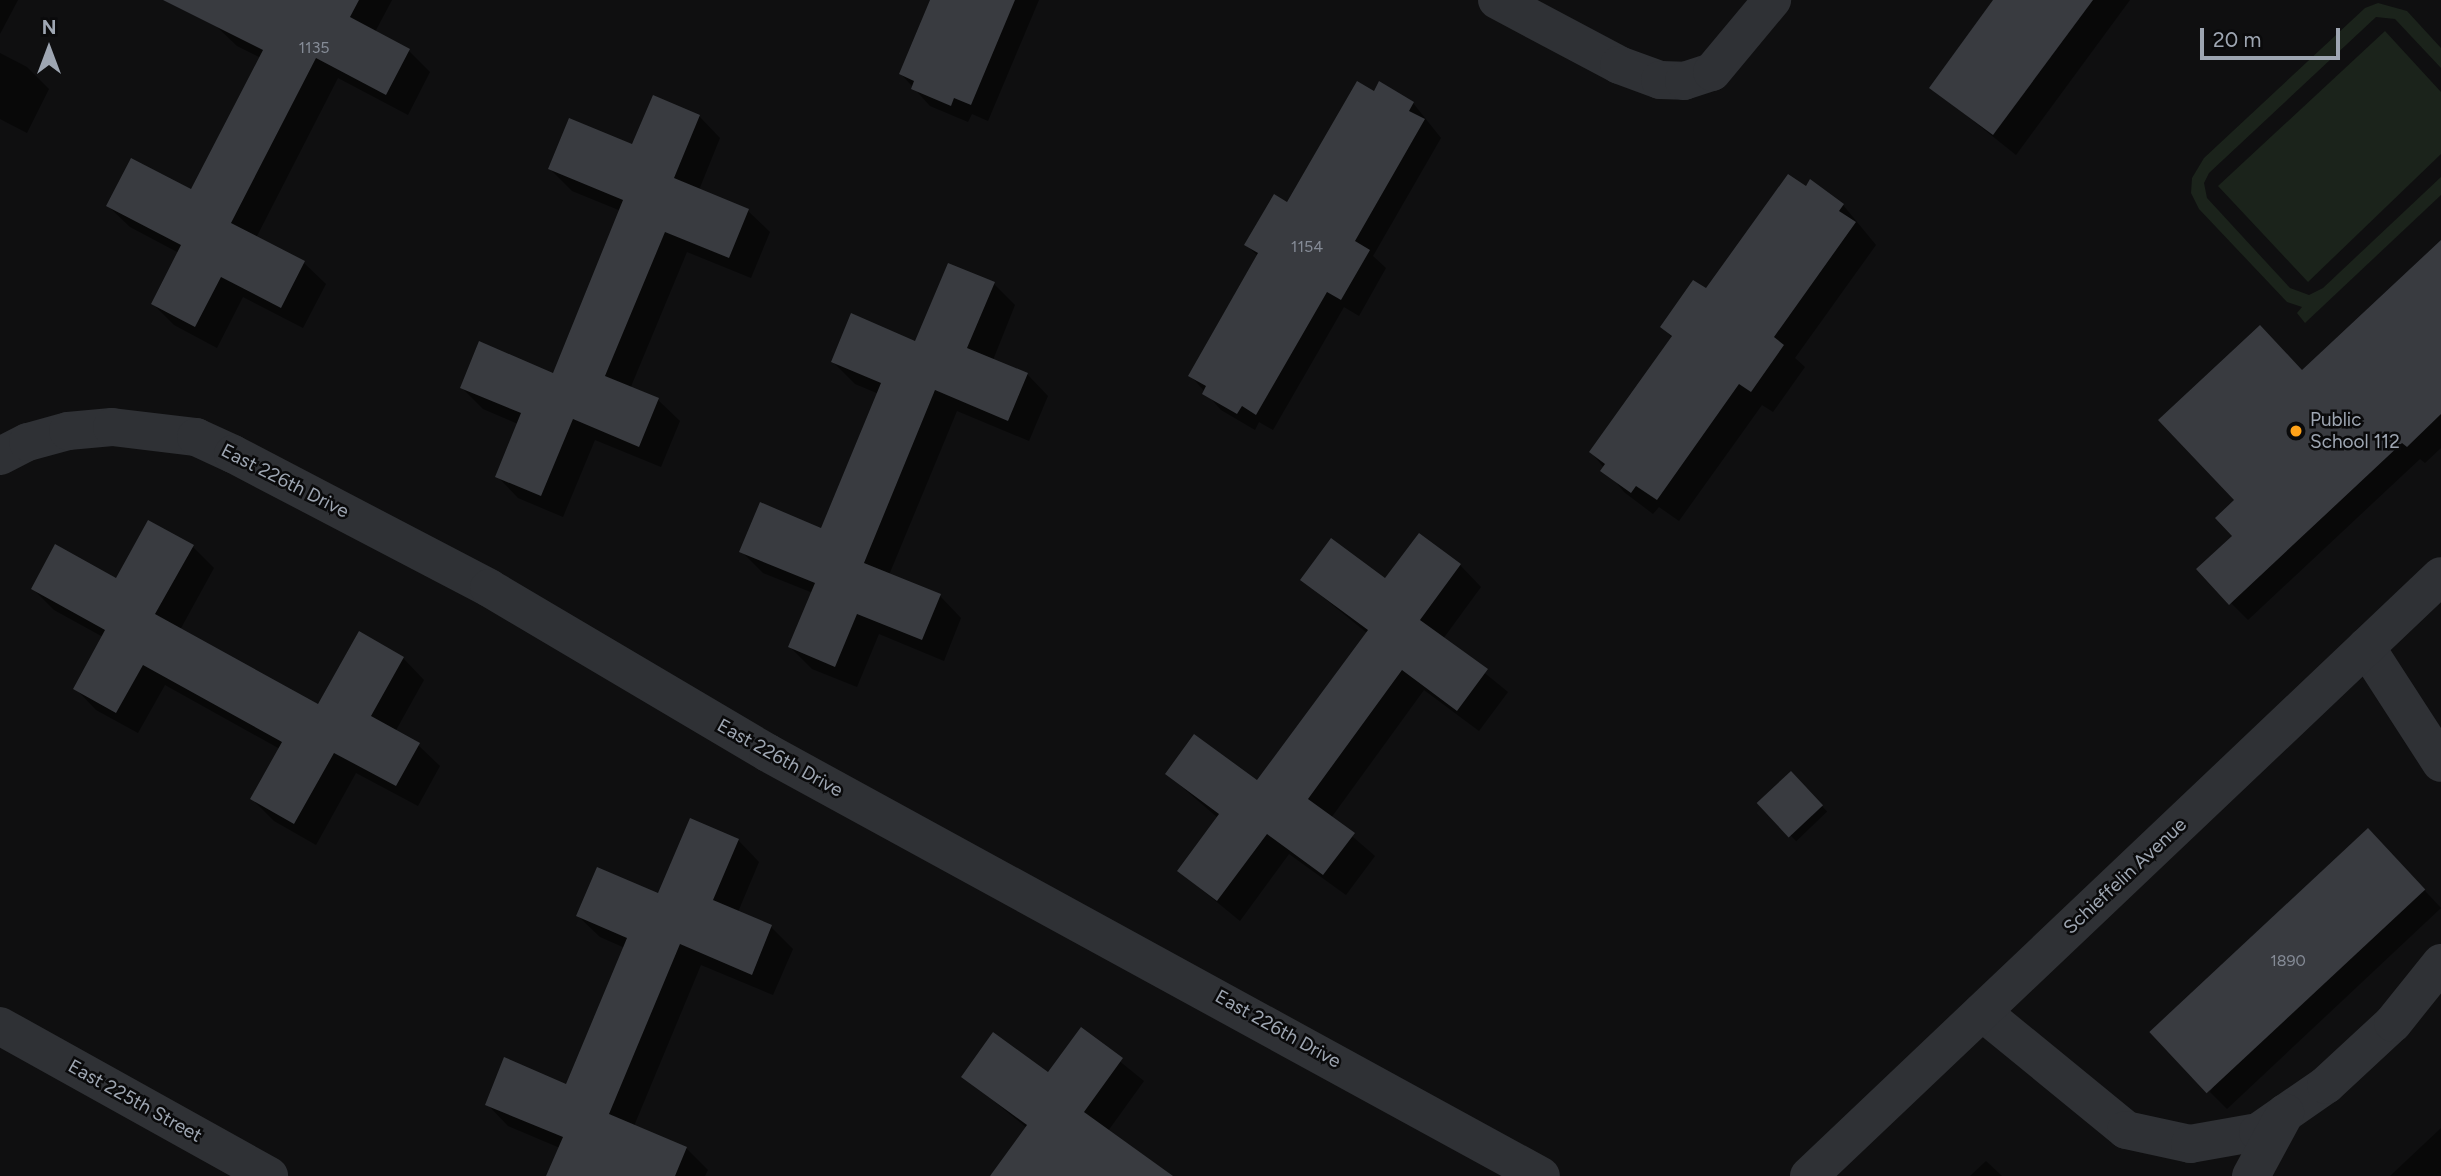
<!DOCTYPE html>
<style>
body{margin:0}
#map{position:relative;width:2441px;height:1176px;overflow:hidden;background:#0f0f10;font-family:Figtree,sans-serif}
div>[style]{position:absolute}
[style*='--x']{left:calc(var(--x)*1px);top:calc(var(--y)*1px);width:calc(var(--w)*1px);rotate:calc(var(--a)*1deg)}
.green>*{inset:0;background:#1b231b}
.shadow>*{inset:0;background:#0007;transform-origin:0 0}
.building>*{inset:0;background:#393b40;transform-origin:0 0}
.minor>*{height:38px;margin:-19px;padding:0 19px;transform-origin:19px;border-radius:19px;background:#2f3135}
.dots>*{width:19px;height:19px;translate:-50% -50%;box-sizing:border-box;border:4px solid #0a0a0b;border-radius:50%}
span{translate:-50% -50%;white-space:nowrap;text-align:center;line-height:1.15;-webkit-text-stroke:5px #0a0a0b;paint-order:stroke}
.number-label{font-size:16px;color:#858b96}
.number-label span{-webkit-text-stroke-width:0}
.poi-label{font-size:19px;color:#9ea6b2}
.left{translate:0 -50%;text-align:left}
.street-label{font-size:19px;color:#9ea6b2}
.north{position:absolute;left:14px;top:14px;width:70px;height:70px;-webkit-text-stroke:5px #0a0a0b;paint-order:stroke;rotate:0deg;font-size:19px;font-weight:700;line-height:28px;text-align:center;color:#9ea6b2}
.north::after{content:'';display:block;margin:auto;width:24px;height:32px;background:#9ea6b2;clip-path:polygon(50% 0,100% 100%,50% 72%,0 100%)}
.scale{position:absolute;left:2200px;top:28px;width:140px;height:32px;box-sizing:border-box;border:4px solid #9ea6b2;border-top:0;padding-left:9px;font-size:21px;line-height:24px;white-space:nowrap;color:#9ea6b2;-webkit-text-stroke:5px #0a0a0b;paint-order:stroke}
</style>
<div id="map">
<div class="green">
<i style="clip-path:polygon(2378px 3px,2407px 11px,2441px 48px,2441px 68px,2395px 19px,2376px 17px,2209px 173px,2204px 183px,2207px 198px,2290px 288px,2309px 295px,2323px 288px,2441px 177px,2441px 195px,2305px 323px,2297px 313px,2302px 307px,2287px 302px,2199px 209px,2191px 193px,2192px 178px,2204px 158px,2365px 8px)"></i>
<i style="clip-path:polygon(2385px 31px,2441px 92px,2441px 154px,2308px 282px,2218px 186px)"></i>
</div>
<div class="shadow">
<i style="clip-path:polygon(0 0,18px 0,0 34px)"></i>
<i style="clip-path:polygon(228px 0,392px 0,375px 32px,408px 50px,430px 72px,408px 115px,338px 78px,256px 238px,304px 263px,326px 284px,303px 328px,243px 297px,217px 348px,174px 325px,153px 304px,179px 253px,130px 227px,108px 206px,192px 191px,261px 58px,237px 46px,215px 25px)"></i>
<i style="clip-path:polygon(932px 0,1039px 0,988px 121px,972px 114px,968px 122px,930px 106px,901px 74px)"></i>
<i style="clip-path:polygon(1996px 0,2130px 0,2016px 155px,1931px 87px)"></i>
<i style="clip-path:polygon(0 53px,27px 67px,49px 89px,27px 133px,0 119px)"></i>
<i style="clip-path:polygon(1375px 93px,1413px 103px,1441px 138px,1373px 256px,1386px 268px,1359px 316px,1344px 307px,1273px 430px,1259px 422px,1255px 430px,1221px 410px,1190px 375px,1258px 256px,1246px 245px,1288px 204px)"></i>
<i style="clip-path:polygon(699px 116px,720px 138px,699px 190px,748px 211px,770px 232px,751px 278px,687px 252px,630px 389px,658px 400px,680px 421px,661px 467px,595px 440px,563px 517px,518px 498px,497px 476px,518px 424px,483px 409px,462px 388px,553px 375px,621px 211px,572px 191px,550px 169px,633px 147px)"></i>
<i style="clip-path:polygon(1806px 189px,1843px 205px,1876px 245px,1795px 358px,1805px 367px,1773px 412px,1762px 405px,1679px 521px,1659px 507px,1653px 514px,1624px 492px,1591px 452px,1673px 338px,1662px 327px,1707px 291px)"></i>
<i style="clip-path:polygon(2441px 242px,2441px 448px,2425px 463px,2420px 459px,2248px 620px,2231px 603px,2236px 500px,2303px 372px)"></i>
<i style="clip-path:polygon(994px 284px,1015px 305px,993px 360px,1027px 374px,1048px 396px,1029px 441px,957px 411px,889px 575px,940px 596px,961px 618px,944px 661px,879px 634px,857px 687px,812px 669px,790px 647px,813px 593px,763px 573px,741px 551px,822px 530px,879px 394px,855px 384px,833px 362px,916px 343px)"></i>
<i style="clip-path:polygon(193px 547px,214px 568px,180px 630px,319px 707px,403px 658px,424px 680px,395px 732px,418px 745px,440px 766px,418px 806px,356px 773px,316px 845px,274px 821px,252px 799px,280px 749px,165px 685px,138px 733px,96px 710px,75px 688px,103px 637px,54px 610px,33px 589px,117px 581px)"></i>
<i style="clip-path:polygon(1460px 565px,1481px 587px,1443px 639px,1508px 692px,1479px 731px,1424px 690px,1331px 818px,1375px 856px,1346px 895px,1289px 854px,1240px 921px,1179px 871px,1218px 818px,1167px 774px,1257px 782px,1367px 633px,1302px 580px,1386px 581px)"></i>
<i style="left:1791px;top:774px;width:52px;height:43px;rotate:46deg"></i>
<i style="clip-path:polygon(738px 840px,759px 862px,738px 912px,771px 927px,793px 949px,773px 995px,701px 965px,634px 1126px,686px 1148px,708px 1170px,705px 1176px,548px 1176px,560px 1148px,508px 1126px,487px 1104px,567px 1086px,625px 948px,600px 937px,578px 916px,659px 895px)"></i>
<i style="clip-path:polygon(2385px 848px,2441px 908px,2227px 1109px,2210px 1092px)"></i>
<i style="clip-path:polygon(1081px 1030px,1144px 1081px,1108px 1131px,1165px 1176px,992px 1176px,1027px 1128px,963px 1076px,1049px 1074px)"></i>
<i style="clip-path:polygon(2441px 1128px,2441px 1176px,2390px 1176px)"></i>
<i style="clip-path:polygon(1986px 1161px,2002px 1176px,1970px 1176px)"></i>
</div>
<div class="building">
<i style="clip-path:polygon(163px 0,359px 0,350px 17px,410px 49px,386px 95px,316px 58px,231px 223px,305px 261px,281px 308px,221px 277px,195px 327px,151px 304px,181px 245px,106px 206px,131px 158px,191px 189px,263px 50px)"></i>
<i style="clip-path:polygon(930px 0,1015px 0,971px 105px,954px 98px,951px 106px,911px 89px,914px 81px,899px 74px)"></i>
<i style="clip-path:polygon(1993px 0,2093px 0,1993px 135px,1929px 88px)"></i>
<i style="clip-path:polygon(1357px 81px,1374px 91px,1379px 81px,1414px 102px,1409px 111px,1425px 119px,1355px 241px,1370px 250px,1341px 300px,1327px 292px,1256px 415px,1242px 406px,1237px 414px,1202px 394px,1206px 386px,1188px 376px,1258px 253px,1244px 245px,1274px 194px,1287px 202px)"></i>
<i style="clip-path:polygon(653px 95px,700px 115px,674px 178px,749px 209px,729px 258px,665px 232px,605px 376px,659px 398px,639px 447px,573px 419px,541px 496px,495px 477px,521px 413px,460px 388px,479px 341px,553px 373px,623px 200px,548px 169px,569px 118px,632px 144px)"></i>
<i style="clip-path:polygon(1788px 174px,1806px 186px,1810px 179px,1844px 204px,1839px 211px,1856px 222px,1774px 337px,1784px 345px,1751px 392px,1739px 384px,1657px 500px,1636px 486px,1631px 493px,1600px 471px,1605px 464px,1589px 452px,1672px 336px,1660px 327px,1693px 280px,1706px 288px)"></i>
<i style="clip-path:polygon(2441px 240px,2441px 414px,2407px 447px,2402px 443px,2229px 605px,2196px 569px,2232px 536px,2215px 518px,2234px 500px,2158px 420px,2260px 325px,2302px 370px)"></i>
<i style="clip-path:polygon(948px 263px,995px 282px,967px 348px,1028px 373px,1008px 421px,935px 390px,864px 563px,941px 594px,922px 640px,857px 614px,835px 667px,788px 647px,815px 583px,739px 552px,760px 502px,821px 528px,881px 383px,831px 362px,851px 313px,915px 341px)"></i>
<i style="clip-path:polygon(148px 520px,194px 545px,155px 614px,318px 704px,359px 631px,404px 657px,371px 716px,420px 743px,396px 786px,334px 753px,294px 824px,250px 799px,282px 742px,143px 665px,116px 713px,73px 689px,105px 630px,31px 589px,55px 544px,116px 578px)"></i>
<i style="clip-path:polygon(1419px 533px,1461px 564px,1420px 620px,1488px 669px,1457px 711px,1402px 670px,1308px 799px,1355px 833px,1323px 875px,1267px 834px,1217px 901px,1177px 871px,1219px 814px,1165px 774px,1194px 734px,1257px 780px,1368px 630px,1300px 580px,1331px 538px,1385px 578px)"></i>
<i style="left:1791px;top:771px;width:47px;height:47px;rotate:47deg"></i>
<i style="clip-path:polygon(690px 818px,739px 839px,713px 900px,772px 925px,752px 975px,680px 944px,609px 1114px,687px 1147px,675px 1176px,546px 1176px,563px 1137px,485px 1105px,504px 1057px,566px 1084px,627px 938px,576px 916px,597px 867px,658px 893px)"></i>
<i style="left:2368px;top:828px;width:84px;height:299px;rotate:47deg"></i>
<i style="clip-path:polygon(1081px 1027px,1123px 1058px,1084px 1112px,1173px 1176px,990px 1176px,1027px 1125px,961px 1077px,993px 1032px,1048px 1072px)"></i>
</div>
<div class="minor">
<i style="--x:1497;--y:0;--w:138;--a:28"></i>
<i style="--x:1619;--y:65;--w:44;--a:20.1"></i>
<i style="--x:1660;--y:80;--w:24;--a:2"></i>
<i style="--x:1684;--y:81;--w:29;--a:-18"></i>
<i style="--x:1712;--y:72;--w:94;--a:-50.2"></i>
<i style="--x:0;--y:456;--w:31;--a:-27"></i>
<i style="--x:28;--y:442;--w:41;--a:-15.4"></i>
<i style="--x:68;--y:431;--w:44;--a:-5.2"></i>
<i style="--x:112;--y:427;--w:85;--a:6.8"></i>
<i style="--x:196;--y:437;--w:41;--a:24.7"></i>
<i style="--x:233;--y:454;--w:289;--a:27.6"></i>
<i style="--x:489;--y:588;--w:324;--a:30.6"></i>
<i style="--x:768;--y:753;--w:881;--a:28.69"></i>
<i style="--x:2366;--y:647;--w:138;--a:57.1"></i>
<i style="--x:1982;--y:1012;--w:186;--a:39.3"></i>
<i style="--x:2126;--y:1130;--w:66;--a:12.3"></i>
<i style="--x:2190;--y:1144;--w:69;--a:-10"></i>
<i style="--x:2258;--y:1132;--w:83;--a:-34.7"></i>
<i style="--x:2326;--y:1085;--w:91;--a:-42.8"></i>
<i style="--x:2393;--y:1023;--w:77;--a:-51.3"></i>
<i style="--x:0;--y:1026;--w:308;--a:29.1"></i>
<i style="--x:1809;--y:1176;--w:871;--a:-43.51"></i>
<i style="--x:2251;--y:1176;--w:72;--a:-61.6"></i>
</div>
<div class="dots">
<i style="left:2296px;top:431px;background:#ffa218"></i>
</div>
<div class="number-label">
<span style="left:314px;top:48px">1135</span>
<span style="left:1307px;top:247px">1154</span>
<span style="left:2288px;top:961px">1890</span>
</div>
<div class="poi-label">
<span class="left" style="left:2310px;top:431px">Public<br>School 112</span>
</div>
<div class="street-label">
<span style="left:285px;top:481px;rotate:27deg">East 226th Drive</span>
<span style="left:780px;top:758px;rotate:29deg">East 226th Drive</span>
<span style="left:2125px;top:876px;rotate:-43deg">Schieffelin Avenue</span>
<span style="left:1278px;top:1029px;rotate:29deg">East 226th Drive</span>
<span style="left:135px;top:1101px;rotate:29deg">East 225th Street</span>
</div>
<div class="north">N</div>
<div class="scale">20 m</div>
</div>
